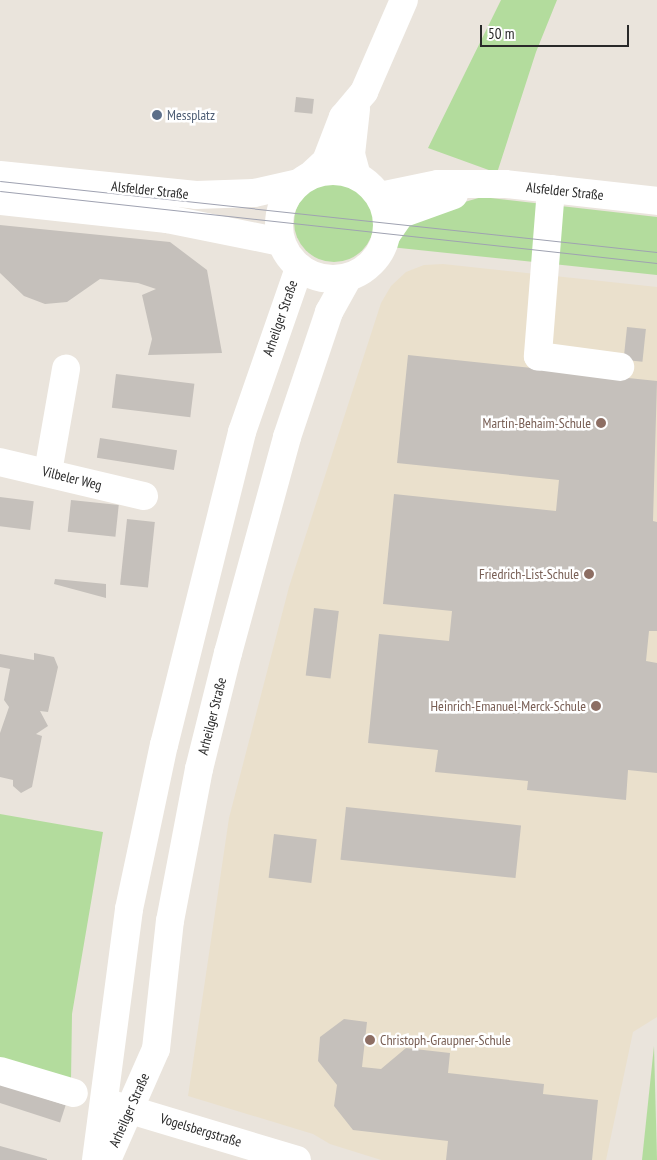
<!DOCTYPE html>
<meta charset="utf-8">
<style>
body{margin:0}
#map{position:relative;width:657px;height:1160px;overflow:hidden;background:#eae4dc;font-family:"PT Sans Narrow",sans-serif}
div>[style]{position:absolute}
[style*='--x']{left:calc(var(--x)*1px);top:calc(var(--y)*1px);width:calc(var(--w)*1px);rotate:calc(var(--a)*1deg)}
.education>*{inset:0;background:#eae0cc}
.green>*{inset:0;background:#b3dc9d}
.round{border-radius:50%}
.building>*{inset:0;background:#c5c0bb;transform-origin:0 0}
.minor>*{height:28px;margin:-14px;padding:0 14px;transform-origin:14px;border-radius:14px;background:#fff}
.minor>.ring{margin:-14px;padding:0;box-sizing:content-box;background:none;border:28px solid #fff;border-radius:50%}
.tram>*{height:1px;margin:-0.5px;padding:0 0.5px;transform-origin:0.5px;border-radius:0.5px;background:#9fa2b1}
.dots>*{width:14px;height:14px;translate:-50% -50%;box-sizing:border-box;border:2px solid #fff;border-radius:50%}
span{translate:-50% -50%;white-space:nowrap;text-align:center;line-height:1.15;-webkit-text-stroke:5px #fff;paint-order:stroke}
.service-label{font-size:14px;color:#4e5e75}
.left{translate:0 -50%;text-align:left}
.street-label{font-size:14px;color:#292929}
.education-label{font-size:14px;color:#785e54}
.right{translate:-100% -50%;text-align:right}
.scale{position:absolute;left:480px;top:25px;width:149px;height:22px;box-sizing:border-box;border:2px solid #292929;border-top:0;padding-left:6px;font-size:15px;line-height:18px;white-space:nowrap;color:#292929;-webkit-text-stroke:4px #fff;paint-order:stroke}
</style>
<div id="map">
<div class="education">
<i style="clip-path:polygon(443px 264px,657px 287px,657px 1017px,633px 1032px,606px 1160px,381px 1160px,330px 1144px,313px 1134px,188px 1096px,229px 818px,289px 587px,381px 303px,391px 286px,406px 272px,424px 265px)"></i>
</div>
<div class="green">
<i style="clip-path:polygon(501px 0,557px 0,536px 52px,497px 173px,428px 148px)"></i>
<i class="round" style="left:294px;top:182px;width:80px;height:80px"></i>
<i style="clip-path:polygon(482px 197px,657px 217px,657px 275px,390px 247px,398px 227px,423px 214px)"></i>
<i style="clip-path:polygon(0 814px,103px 832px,72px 1014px,71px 1081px,0 1062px)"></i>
<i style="clip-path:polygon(654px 1046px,657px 1160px,642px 1160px)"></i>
</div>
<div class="building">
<i style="left:296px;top:97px;width:18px;height:15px;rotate:6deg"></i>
<i style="clip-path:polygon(0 225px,170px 242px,207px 270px,222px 353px,148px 355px,152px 339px,142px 295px,156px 289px,138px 283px,100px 279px,67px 302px,45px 304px,24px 296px,0 273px)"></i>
<i style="left:627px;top:327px;width:19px;height:33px;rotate:6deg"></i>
<i style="clip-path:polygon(408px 355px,657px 381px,653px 521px,657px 522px,657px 631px,649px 631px,646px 661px,657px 663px,657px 773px,628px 770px,626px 800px,527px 790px,528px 781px,435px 772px,438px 750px,368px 743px,379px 634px,449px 641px,452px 611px,383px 604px,394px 494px,556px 511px,559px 480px,397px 463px)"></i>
<i style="left:116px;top:374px;width:79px;height:34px;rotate:7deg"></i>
<i style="left:100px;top:438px;width:78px;height:20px;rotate:9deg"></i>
<i style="left:0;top:497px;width:34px;height:29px;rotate:7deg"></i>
<i style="left:71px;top:500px;width:48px;height:32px;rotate:6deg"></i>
<i style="left:127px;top:519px;width:28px;height:66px;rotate:6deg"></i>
<i style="clip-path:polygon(55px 579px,106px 584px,106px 598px,54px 584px)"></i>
<i style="left:314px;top:608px;width:25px;height:68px;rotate:7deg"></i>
<i style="clip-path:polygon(34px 653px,54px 657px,58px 667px,48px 712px,40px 711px,48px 726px,36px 734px,42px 736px,32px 787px,21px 793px,13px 786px,13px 780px,0 777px,0 733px,9px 707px,4px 700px,10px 669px,0 667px,0 654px,34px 660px)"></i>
<i style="left:346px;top:807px;width:176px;height:53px;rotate:6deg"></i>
<i style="left:274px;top:834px;width:43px;height:44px;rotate:7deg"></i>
<i style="clip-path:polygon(344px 1019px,367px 1022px,362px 1067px,381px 1069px,406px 1048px,450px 1053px,448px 1073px,544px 1084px,543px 1094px,598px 1100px,592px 1160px,446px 1160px,448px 1141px,353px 1130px,334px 1106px,337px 1085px,318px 1061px,320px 1037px)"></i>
<i style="left:0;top:1084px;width:69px;height:18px;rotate:18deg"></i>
<i style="clip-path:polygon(0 1146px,47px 1159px,47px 1160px,0 1160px)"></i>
</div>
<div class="minor">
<i style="--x:356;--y:109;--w:45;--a:96.3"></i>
<i style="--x:351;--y:154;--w:23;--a:75"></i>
<i class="ring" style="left:279px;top:171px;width:80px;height:80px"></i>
<i style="--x:0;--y:175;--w:197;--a:5.8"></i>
<i style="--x:196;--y:195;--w:58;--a:-2"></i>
<i style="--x:254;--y:193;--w:45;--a:-12.8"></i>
<i style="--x:311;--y:175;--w:21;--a:-43"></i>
<i style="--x:326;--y:161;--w:47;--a:-68.9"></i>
<i style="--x:343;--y:117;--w:33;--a:-50"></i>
<i style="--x:364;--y:92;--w:100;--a:-66.5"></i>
<i style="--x:551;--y:189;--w:168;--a:94.5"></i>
<i style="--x:538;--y:356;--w:83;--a:7.6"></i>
<i style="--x:380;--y:196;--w:59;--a:-11.7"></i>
<i style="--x:438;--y:184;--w:68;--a:0"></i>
<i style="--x:506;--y:184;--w:152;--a:6.4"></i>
<i style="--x:0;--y:201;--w:168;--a:6.2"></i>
<i style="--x:167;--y:219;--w:116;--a:11.4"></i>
<i style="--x:387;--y:234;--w:24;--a:-55"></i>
<i style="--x:401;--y:214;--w:56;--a:-19.7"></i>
<i style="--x:0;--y:462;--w:148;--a:13.3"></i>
<i style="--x:48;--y:472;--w:105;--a:-80.1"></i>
<i style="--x:0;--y:1071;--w:77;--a:16.6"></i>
<i style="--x:114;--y:1105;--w:191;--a:16.7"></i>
<i style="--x:96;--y:1160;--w:253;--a:-82.5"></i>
<i style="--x:129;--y:909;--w:168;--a:-78"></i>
<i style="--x:164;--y:745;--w:323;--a:-76"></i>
<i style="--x:242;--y:432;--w:174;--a:-70.8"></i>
<i style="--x:107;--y:1160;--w:121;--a:-66.2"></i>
<i style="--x:156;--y:1049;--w:129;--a:-83.8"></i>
<i style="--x:170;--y:921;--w:155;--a:-79.2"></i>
<i style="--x:199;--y:769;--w:120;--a:-76"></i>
<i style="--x:228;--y:653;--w:224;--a:-74.7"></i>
<i style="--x:287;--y:437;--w:132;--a:-71.4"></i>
<i style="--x:329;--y:312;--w:39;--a:-61"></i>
</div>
<div class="tram">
<i style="--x:0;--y:181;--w:661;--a:6.17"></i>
<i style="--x:0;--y:191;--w:661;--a:6.25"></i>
</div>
<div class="dots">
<i style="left:157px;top:115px;background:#5c6f8a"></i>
<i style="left:601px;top:423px;background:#8d6e63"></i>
<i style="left:589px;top:574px;background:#8d6e63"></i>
<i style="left:596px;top:706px;background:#8d6e63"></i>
<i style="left:370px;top:1040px;background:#8d6e63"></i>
</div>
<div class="service-label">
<span class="left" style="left:167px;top:115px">Messplatz</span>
</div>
<div class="street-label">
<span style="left:150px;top:190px;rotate:6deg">Alsfelder Straße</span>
<span style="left:565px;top:191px;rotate:6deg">Alsfelder Straße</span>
<span style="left:280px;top:318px;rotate:-71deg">Arheilger Straße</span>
<span style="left:72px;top:478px;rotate:14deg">Vilbeler Weg</span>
<span style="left:212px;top:716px;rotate:-76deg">Arheilger Straße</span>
<span style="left:129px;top:1110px;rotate:-66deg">Arheilger Straße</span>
<span style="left:201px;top:1130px;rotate:17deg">Vogelsbergstraße</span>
</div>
<div class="education-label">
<span class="right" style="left:591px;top:423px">Martin-Behaim-Schule</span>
<span class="right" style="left:579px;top:574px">Friedrich-List-Schule</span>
<span class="right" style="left:586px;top:706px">Heinrich-Emanuel-Merck-Schule</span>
<span class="left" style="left:380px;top:1040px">Christoph-Graupner-Schule</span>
</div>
<div class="scale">50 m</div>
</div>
